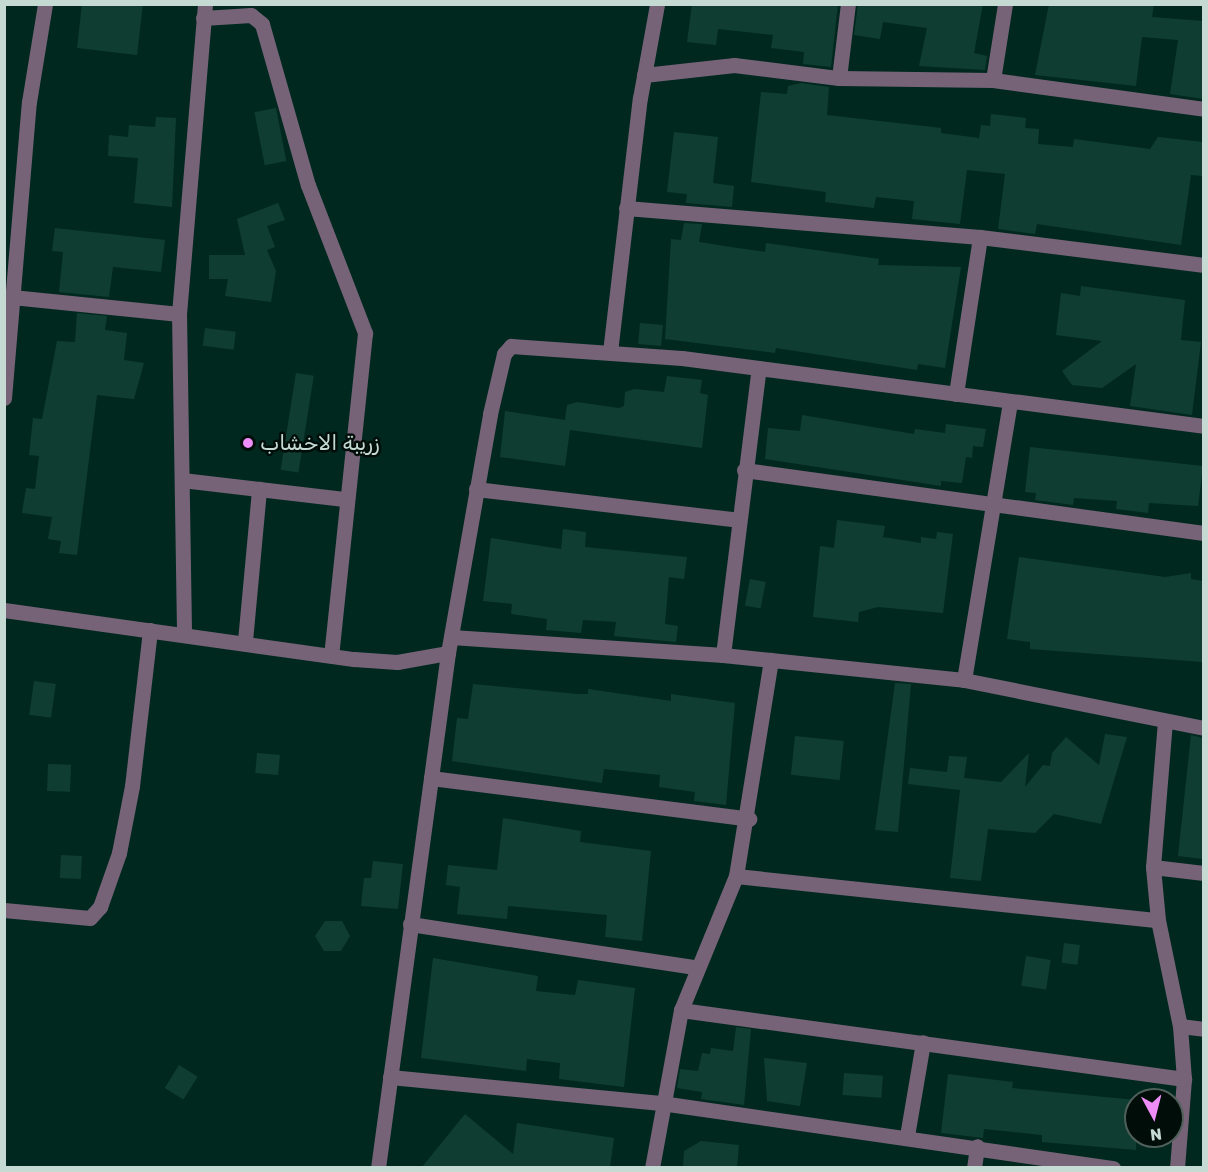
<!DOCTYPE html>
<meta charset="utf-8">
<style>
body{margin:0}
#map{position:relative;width:1208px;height:1172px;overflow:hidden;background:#00281f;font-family:Rubik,Vazirmatn,sans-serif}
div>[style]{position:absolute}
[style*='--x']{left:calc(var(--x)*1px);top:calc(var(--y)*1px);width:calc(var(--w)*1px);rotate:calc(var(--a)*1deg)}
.building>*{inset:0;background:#103d32;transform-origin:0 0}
.minor>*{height:15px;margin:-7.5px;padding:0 7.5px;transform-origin:7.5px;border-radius:7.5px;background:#766377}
.dots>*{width:16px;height:16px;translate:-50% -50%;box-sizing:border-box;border:3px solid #010d09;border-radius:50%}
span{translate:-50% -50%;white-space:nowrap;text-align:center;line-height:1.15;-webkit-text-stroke:5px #010d09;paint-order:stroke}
.poi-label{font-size:21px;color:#c5dad3}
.left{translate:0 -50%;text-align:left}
.frame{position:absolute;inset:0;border:6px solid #c5dad3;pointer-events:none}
.north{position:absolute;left:1124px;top:1088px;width:60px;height:60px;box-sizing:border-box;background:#010d09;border:2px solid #4f5f5a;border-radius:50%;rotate:173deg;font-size:16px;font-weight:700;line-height:24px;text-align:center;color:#c5dad3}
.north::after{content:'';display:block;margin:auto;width:21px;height:27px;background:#ee8cf8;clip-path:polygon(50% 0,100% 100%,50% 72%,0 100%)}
</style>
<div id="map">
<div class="building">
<i style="clip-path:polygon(82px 4px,143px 4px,137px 55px,77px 48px)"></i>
<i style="clip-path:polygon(692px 4px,838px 4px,831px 67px,803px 64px,804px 52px,771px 48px,773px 35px,718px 29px,716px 45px,687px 42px)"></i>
<i style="clip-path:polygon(858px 4px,983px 4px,974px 53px,987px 56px,985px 70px,919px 66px,927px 28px,883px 22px,880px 39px,854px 35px)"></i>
<i style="clip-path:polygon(1049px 4px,1154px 4px,1152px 17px,1203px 21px,1203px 99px,1170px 94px,1178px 40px,1142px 37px,1136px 86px,1035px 75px)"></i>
<i style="clip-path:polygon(801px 83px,829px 87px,827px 115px,941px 128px,941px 133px,979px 138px,981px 125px,990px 126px,991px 114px,1026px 118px,1025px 128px,1039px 129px,1038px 144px,1073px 147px,1074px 139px,1150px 149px,1158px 137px,1203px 142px,1203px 176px,1191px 175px,1181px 245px,1037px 224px,1035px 234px,998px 229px,1005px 174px,967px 170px,960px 224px,912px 219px,914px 201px,876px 197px,874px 208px,825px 202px,826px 192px,751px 182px,761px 92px,787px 94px,788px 86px)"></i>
<i style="left:276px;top:108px;width:54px;height:22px;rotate:79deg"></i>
<i style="clip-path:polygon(156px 117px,176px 118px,172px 207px,134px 203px,138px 158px,108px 156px,109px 135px,128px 137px,129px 125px,155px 127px)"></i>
<i style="clip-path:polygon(674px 132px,718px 137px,713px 183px,734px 186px,732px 207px,686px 203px,687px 194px,667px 192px)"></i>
<i style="clip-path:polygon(278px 203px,285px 220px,267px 226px,275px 247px,267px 250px,276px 271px,271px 302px,225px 296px,228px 279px,209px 279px,209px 255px,245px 255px,237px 219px)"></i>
<i style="clip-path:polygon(684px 223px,702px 224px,699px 242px,731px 247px,765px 252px,766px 243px,879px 259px,878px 265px,961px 267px,945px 368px,918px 364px,917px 370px,776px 348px,775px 353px,665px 339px,671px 239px,681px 240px)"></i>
<i style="clip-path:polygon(55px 228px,165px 240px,161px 272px,113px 267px,109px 297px,59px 292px,63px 252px,52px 251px)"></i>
<i style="clip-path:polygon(1081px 286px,1185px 300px,1181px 340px,1201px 342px,1192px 415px,1130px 406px,1136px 364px,1102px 388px,1072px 385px,1062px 371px,1102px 341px,1056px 335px,1061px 293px,1080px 296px)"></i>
<i style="clip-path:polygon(77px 313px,107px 316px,105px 330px,127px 333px,124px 360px,144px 363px,134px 399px,97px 395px,77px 555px,59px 553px,61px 541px,48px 539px,52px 517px,22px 513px,26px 488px,35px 489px,39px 456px,29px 455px,33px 418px,42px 419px,57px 341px,75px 342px)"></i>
<i style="left:640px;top:323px;width:23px;height:21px;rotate:5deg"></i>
<i style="left:205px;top:328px;width:31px;height:18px;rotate:7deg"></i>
<i style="left:296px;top:373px;width:18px;height:98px;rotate:9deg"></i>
<i style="clip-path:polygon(667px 376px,702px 380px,700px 393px,708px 395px,702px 448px,570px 430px,565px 466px,500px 457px,505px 411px,565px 420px,567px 405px,577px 402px,619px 408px,624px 406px,625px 392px,634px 389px,664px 392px)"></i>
<i style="clip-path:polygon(802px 415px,914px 434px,915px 429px,945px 433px,946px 424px,986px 429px,983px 447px,973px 446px,972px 458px,966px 457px,962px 483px,941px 481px,941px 486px,765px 459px,768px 428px,800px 431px)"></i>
<i style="clip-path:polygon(1030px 447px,1203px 466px,1198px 506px,1149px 503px,1148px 513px,1116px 509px,1117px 501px,1074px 498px,1073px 505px,1035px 500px,1036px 493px,1025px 492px)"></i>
<i style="clip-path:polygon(837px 520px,885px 526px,883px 537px,921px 543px,921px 537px,936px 539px,937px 532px,953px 534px,943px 613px,878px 607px,859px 612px,858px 622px,813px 617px,820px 546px,834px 548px)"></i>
<i style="clip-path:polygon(563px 529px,586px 532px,585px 547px,687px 557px,684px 579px,669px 577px,665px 624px,678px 626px,676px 642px,614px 636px,616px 622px,583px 620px,581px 633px,546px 630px,547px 619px,511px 614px,512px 604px,483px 601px,491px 538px,561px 549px)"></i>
<i style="clip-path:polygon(1019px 557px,1165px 577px,1191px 573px,1191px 579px,1203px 581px,1203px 662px,1030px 649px,1030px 642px,1007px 639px)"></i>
<i style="left:750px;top:579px;width:16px;height:27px;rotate:11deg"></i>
<i style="left:34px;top:681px;width:22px;height:34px;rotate:8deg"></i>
<i style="clip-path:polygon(895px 683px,911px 684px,898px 832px,875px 830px)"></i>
<i style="clip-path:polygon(473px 684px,577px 694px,588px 694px,588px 689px,671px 701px,671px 694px,735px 703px,726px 805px,694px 801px,695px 792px,659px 787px,660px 775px,604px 769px,602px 783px,452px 761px,457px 718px,468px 719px)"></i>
<i style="clip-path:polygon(1105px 734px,1127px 737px,1101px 824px,1054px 814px,1035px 833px,988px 829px,981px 881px,950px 878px,960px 790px,908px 784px,910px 768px,947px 772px,949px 756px,967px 757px,964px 778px,1001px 782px,1029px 753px,1025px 787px,1043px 765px,1050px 766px,1052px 753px,1066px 737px,1099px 765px)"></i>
<i style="clip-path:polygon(1191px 735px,1203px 738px,1203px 859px,1178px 856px)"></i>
<i style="left:795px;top:736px;width:49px;height:39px;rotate:6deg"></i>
<i style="left:257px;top:753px;width:23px;height:20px;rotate:5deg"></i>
<i style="left:48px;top:764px;width:23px;height:27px;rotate:2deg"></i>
<i style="clip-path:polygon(503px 818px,581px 831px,580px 842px,651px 851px,642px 941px,605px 937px,607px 915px,508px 906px,507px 919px,457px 914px,460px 887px,446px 885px,448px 865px,497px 870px)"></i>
<i style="left:61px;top:855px;width:21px;height:23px;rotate:3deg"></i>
<i style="clip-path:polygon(373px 861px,403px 864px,398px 909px,361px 906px,364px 878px,371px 878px)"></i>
<i style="clip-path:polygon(325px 921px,342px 921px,350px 936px,341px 951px,324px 951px,315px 936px)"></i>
<i style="left:1064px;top:943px;width:16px;height:20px;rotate:7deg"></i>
<i style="left:1026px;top:956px;width:25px;height:30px;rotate:9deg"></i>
<i style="clip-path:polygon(433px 958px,538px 976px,536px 991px,575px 995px,578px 980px,635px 988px,624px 1087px,559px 1079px,560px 1063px,527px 1059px,526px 1071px,421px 1058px)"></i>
<i style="clip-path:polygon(736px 1027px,751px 1029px,744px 1105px,701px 1099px,702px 1092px,677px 1088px,680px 1069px,698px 1071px,702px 1053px,710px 1054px,711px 1048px,733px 1051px)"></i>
<i style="clip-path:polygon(764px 1058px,807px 1063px,800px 1106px,767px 1101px)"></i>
<i style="left:179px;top:1065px;width:22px;height:27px;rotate:32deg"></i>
<i style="left:844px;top:1073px;width:39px;height:22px;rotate:4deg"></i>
<i style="clip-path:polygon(948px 1074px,1013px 1082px,1012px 1088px,1136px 1100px,1136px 1150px,1042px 1142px,1042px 1135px,984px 1129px,983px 1138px,941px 1133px)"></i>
<i style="clip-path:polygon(465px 1114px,513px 1154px,517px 1123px,614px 1138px,610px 1167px,422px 1167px)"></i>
<i style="clip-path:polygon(701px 1141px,739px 1145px,737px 1167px,683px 1167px,684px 1151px)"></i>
</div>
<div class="minor">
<i style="--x:203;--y:18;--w:48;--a:-3.6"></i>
<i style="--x:251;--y:15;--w:14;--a:39"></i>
<i style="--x:262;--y:24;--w:167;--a:74.1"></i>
<i style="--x:308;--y:185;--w:159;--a:68.9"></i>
<i style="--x:365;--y:333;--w:324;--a:96"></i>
<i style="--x:644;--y:75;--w:91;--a:-6.3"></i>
<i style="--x:734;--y:65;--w:106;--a:7.1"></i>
<i style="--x:839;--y:78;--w:154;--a:0.7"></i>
<i style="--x:993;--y:80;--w:213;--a:7.8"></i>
<i style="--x:839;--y:78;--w:75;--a:-83.1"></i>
<i style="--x:993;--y:80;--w:77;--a:-81"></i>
<i style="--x:626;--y:208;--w:355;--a:4.7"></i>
<i style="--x:980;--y:237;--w:226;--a:7.1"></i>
<i style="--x:12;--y:297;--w:168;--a:5.8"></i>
<i style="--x:610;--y:352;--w:256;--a:-83.3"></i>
<i style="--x:640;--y:98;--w:96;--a:-79.7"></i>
<i style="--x:956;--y:394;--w:159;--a:-81.3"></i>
<i style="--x:4;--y:398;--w:297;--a:-85.2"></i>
<i style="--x:29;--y:102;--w:99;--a:-80.7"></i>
<i style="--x:744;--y:470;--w:464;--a:7.8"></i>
<i style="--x:182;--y:480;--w:163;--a:6.7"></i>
<i style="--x:476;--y:489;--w:264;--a:6.7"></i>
<i style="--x:4;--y:610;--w:353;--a:8"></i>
<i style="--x:354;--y:659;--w:43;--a:4"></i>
<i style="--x:397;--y:662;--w:52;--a:-10"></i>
<i style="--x:184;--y:631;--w:317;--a:-90.9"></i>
<i style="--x:179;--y:314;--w:311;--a:-85.2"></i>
<i style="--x:451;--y:637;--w:273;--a:3.8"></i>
<i style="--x:723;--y:655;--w:242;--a:5.9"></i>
<i style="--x:964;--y:680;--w:245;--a:11.3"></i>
<i style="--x:245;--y:641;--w:153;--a:-84.7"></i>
<i style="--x:723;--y:655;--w:289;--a:-82.9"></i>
<i style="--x:964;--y:680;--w:282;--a:-80.6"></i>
<i style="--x:431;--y:778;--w:321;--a:7.3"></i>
<i style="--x:1153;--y:867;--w:51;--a:6.7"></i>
<i style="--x:736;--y:876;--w:424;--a:6"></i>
<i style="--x:1158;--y:920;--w:53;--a:-95.4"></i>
<i style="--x:1153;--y:867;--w:146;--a:-85.3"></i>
<i style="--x:4;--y:910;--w:86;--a:5.3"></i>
<i style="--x:90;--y:918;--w:15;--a:-48"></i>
<i style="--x:100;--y:907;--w:57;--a:-70.6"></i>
<i style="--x:119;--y:853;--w:68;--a:-79"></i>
<i style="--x:132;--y:786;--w:157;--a:-83.4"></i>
<i style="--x:1158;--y:920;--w:108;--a:78.3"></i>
<i style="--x:1180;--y:1026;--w:53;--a:85.7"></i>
<i style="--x:1184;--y:1079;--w:89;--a:94.5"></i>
<i style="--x:410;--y:924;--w:288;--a:8.6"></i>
<i style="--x:681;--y:1010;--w:508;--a:7.81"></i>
<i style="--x:1180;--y:1026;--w:24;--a:7"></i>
<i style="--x:390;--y:1077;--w:272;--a:5.5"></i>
<i style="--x:661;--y:1103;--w:457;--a:8.2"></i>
<i style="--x:907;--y:1136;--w:95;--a:-80.3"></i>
<i style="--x:378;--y:1168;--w:520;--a:-82.26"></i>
<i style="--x:448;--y:653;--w:243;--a:-80"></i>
<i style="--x:490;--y:414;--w:62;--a:-76.9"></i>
<i style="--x:504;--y:354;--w:11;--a:-49"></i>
<i style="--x:511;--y:346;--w:171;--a:4"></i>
<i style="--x:682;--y:358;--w:526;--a:7.42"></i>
<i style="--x:652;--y:1168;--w:161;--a:-79.6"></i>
<i style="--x:681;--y:1010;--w:145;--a:-67.7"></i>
<i style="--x:736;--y:876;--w:219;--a:-80.8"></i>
<i style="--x:974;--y:1168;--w:22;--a:-82"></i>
</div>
<div class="dots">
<i style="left:248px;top:443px;background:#ee8cf8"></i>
</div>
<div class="poi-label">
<span class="left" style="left:260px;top:443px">زريبة الاخشاب</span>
</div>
<div class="frame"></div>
<div class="north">N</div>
</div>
